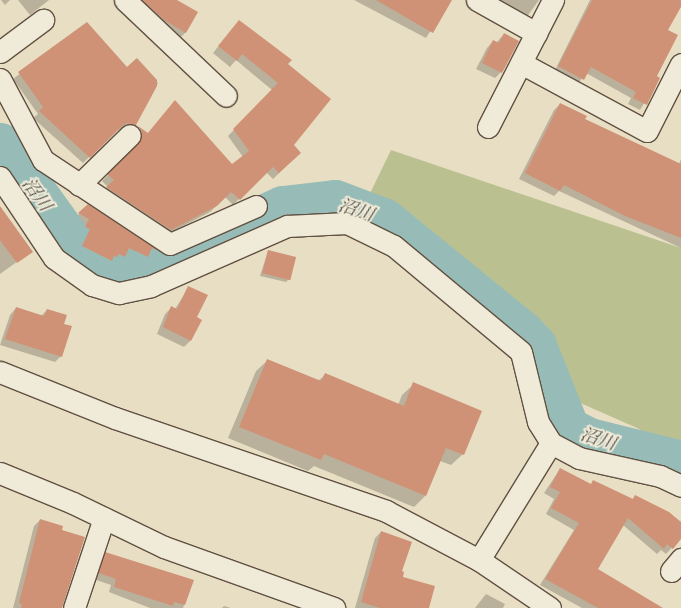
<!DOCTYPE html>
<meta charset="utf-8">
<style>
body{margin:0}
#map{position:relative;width:681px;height:608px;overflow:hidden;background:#e8dec3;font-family:"IM FELL Double Pica","Noto Serif JP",serif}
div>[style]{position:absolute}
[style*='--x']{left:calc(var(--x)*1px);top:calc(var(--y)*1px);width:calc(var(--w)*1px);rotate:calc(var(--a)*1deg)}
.green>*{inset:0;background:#bbc090}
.shadow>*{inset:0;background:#0003}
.river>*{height:45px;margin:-22.5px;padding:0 22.5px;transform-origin:22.5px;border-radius:22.5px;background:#97bcb7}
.building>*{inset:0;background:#d09276;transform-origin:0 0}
.roads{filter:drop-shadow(1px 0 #615142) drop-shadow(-1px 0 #615142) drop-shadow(0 1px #615142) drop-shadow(0 -1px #615142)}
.street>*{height:21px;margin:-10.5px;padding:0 10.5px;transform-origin:10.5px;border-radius:10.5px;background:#f0ead8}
span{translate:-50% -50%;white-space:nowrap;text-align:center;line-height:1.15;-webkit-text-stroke:4px #f0ead8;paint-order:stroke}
.water-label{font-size:18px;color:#525047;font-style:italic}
</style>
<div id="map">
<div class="green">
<i style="clip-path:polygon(391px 150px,681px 248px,681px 453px,637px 428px,569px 398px,522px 333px,454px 252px,361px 212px)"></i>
</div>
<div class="shadow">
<i style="clip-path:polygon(1px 0,10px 0,5px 5px)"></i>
<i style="clip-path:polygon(18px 0,49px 0,30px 15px)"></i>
<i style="clip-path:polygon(133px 0,174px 0,186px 32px,181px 37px,159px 25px)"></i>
<i style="clip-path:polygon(354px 0,450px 0,426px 38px)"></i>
<i style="clip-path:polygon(488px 0,539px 0,523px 22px)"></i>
<i style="clip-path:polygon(590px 0,681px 0,681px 5px,666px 30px,655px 77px,659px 79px,640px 110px,628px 104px,631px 98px,586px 73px,577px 85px,554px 72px)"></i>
<i style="clip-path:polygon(87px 23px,126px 68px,136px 59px,158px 83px,134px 125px,136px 126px,131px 132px,120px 129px,114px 132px,83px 163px,33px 118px,38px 114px,13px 79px)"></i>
<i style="clip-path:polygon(233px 28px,287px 65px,293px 145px,300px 153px,273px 179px,266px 172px,233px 205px,225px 197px,210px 212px,164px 236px,101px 194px,108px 187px,102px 181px,133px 150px,136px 139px,133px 133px,138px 128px,147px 134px,175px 101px,232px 165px,243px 157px,228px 136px,272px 90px,236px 60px,230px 67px,213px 53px)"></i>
<i style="clip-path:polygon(504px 34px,501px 72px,495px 78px,476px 69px,487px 48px,493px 41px,496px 43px)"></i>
<i style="clip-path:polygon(560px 104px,584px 120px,679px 164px,681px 159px,681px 248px,559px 191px,554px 196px,519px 179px,554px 110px)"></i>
<i style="clip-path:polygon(88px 205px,155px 250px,141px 262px,125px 255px,118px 262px,113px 260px,105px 266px,76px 252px,85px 235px,80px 233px,84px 225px,74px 219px)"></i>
<i style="clip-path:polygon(0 207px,32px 251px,0 274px)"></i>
<i style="clip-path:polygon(268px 251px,289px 279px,286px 282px,260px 276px)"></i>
<i style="clip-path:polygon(189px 287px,195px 317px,190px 341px,184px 347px,157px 334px,165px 314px,171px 308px,175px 309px)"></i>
<i style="clip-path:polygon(16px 308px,41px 316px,47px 310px,63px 324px,61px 356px,55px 362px,0 345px,10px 315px)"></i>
<i style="clip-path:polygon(268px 360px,318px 381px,325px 375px,398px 405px,402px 395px,414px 384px,463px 454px,451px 465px,440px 461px,425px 496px,414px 507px,314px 466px,308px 471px,228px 438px,256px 371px)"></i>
<i style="clip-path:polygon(560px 469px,590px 485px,594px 481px,632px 500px,635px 496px,681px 524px,681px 538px,666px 554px,661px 550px,657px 554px,623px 525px,597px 570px,662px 608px,582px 608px,540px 585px,574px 530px,546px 514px,554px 499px,544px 493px)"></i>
<i style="clip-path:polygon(40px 520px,61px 608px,13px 608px,34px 526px)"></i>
<i style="clip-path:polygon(381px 532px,401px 578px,426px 608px,355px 608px,375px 538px)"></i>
<i style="clip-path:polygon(106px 553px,192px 580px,183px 608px,150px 608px,109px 592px,111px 585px,93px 579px,100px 559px)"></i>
<i style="clip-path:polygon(486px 594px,505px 604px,503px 608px,475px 608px)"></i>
<i style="clip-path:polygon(224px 606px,231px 608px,222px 608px)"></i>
</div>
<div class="river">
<i style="--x:0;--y:145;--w:144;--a:54.3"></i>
<i style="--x:84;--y:262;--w:40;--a:16"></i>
<i style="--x:122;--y:273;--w:27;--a:-8"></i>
<i style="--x:149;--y:269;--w:147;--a:-24.5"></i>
<i style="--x:283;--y:208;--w:52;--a:-6.6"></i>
<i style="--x:335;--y:202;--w:51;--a:20.6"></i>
<i style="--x:383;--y:220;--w:179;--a:39.1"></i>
<i style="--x:522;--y:333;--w:18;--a:47"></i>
<i style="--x:534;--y:346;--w:89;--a:68.3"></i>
<i style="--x:567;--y:429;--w:25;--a:27"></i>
<i style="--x:589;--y:440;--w:95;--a:14"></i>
</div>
<div class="building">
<i style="clip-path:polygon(142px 0,177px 0,198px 12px,186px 33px,164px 20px)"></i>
<i style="clip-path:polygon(376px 0,452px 0,433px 33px)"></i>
<i style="clip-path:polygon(592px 0,681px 0,681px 7px,668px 30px,678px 35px,657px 76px,660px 78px,647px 105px,633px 98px,636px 92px,591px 67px,584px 80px,558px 66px)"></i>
<i style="clip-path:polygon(239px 20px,292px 60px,288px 64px,331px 99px,294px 145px,301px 153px,279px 173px,273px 167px,240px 200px,231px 192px,217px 206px,171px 230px,106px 187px,114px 180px,107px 174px,139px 143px,142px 132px,138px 126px,148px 133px,175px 100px,232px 164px,249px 151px,233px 129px,278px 83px,242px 54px,237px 61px,218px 46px)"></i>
<i style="clip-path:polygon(87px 22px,127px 67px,137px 58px,157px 80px,157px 86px,136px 125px,138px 126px,127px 123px,122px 126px,90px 158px,39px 111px,43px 107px,18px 72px)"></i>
<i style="clip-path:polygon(504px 33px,519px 41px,502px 73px,482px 63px,493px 40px,499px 43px)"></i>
<i style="clip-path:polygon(560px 103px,587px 116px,585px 119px,681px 164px,681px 238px,625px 216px,564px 185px,560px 191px,525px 173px)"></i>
<i style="clip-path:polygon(88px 204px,156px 249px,156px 250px,152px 248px,148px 257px,129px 248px,125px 257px,119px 254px,117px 257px,114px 256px,112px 261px,82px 246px,90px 229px,85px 227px,89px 219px,78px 213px)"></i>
<i style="clip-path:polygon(0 206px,33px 252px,17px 263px,0 240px)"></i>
<i style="left:268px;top:250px;width:29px;height:24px;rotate:14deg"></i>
<i style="clip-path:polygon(188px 286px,208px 295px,197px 317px,202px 320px,191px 341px,163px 327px,171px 306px,177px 309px)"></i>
<i style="clip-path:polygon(16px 307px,44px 316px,47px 309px,67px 315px,64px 324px,72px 326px,62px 357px,5px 339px)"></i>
<i style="clip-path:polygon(267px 359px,321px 381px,325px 373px,404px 406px,413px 382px,482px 411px,464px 455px,446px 448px,426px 496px,324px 454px,321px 460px,239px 427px)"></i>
<i style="clip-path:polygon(560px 468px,591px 484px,593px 480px,633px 499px,635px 495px,669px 512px,681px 522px,681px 539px,673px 549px,667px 544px,664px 549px,628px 518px,598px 569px,663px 608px,598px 608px,545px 579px,579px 523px,551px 508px,560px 492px,550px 487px)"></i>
<i style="clip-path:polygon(40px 519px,63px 526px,62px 530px,85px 537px,62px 608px,21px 608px,22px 604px,19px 603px)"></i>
<i style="clip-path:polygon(381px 531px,412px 542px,402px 571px,404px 572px,403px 577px,435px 586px,429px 608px,380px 608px,361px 602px)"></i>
<i style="clip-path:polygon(105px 552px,194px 580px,185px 605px,174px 602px,173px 606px,114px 587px,116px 579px,98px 573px)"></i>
</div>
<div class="roads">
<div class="street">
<i style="--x:125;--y:0;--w:139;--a:43.5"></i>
<i style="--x:477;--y:0;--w:68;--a:29.2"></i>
<i style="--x:0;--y:52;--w:54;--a:-36.7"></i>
<i style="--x:521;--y:63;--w:143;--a:28.4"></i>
<i style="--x:647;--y:131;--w:75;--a:-63.1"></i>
<i style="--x:0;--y:79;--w:92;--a:62"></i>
<i style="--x:43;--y:160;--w:152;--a:33.5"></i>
<i style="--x:170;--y:244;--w:94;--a:-23.8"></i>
<i style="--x:488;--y:127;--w:143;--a:-62.9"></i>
<i style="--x:0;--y:177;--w:97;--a:56.3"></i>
<i style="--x:54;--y:258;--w:47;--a:35.4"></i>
<i style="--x:92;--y:285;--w:28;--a:17"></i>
<i style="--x:119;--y:293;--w:33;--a:-12"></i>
<i style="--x:151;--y:286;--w:149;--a:-23.8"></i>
<i style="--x:287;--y:226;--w:60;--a:-2.9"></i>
<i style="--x:347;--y:223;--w:52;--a:26.1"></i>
<i style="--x:394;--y:246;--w:165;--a:39.8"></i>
<i style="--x:521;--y:352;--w:72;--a:76.3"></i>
<i style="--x:538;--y:422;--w:25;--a:58"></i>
<i style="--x:551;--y:443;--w:32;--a:28"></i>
<i style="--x:579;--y:458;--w:83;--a:12.5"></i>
<i style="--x:660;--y:476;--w:23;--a:25"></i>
<i style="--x:79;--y:185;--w:71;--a:-44.4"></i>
<i style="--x:0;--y:372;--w:124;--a:21.8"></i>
<i style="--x:115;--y:418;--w:287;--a:18.9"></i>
<i style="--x:386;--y:511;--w:105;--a:27.8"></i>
<i style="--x:0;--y:473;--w:79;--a:22.3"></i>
<i style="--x:73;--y:503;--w:101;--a:25.8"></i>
<i style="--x:164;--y:547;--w:181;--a:19.7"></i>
<i style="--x:671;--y:571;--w:16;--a:-50"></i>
<i style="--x:74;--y:608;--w:95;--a:-71.6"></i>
<i style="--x:550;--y:608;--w:86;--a:-145.9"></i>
<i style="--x:479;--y:560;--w:137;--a:-58.4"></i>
</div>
</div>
<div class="water-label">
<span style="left:36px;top:195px;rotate:54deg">沼川</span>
<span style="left:356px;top:211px;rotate:18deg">沼川</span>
<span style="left:598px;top:440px;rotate:18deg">沼川</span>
</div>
</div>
